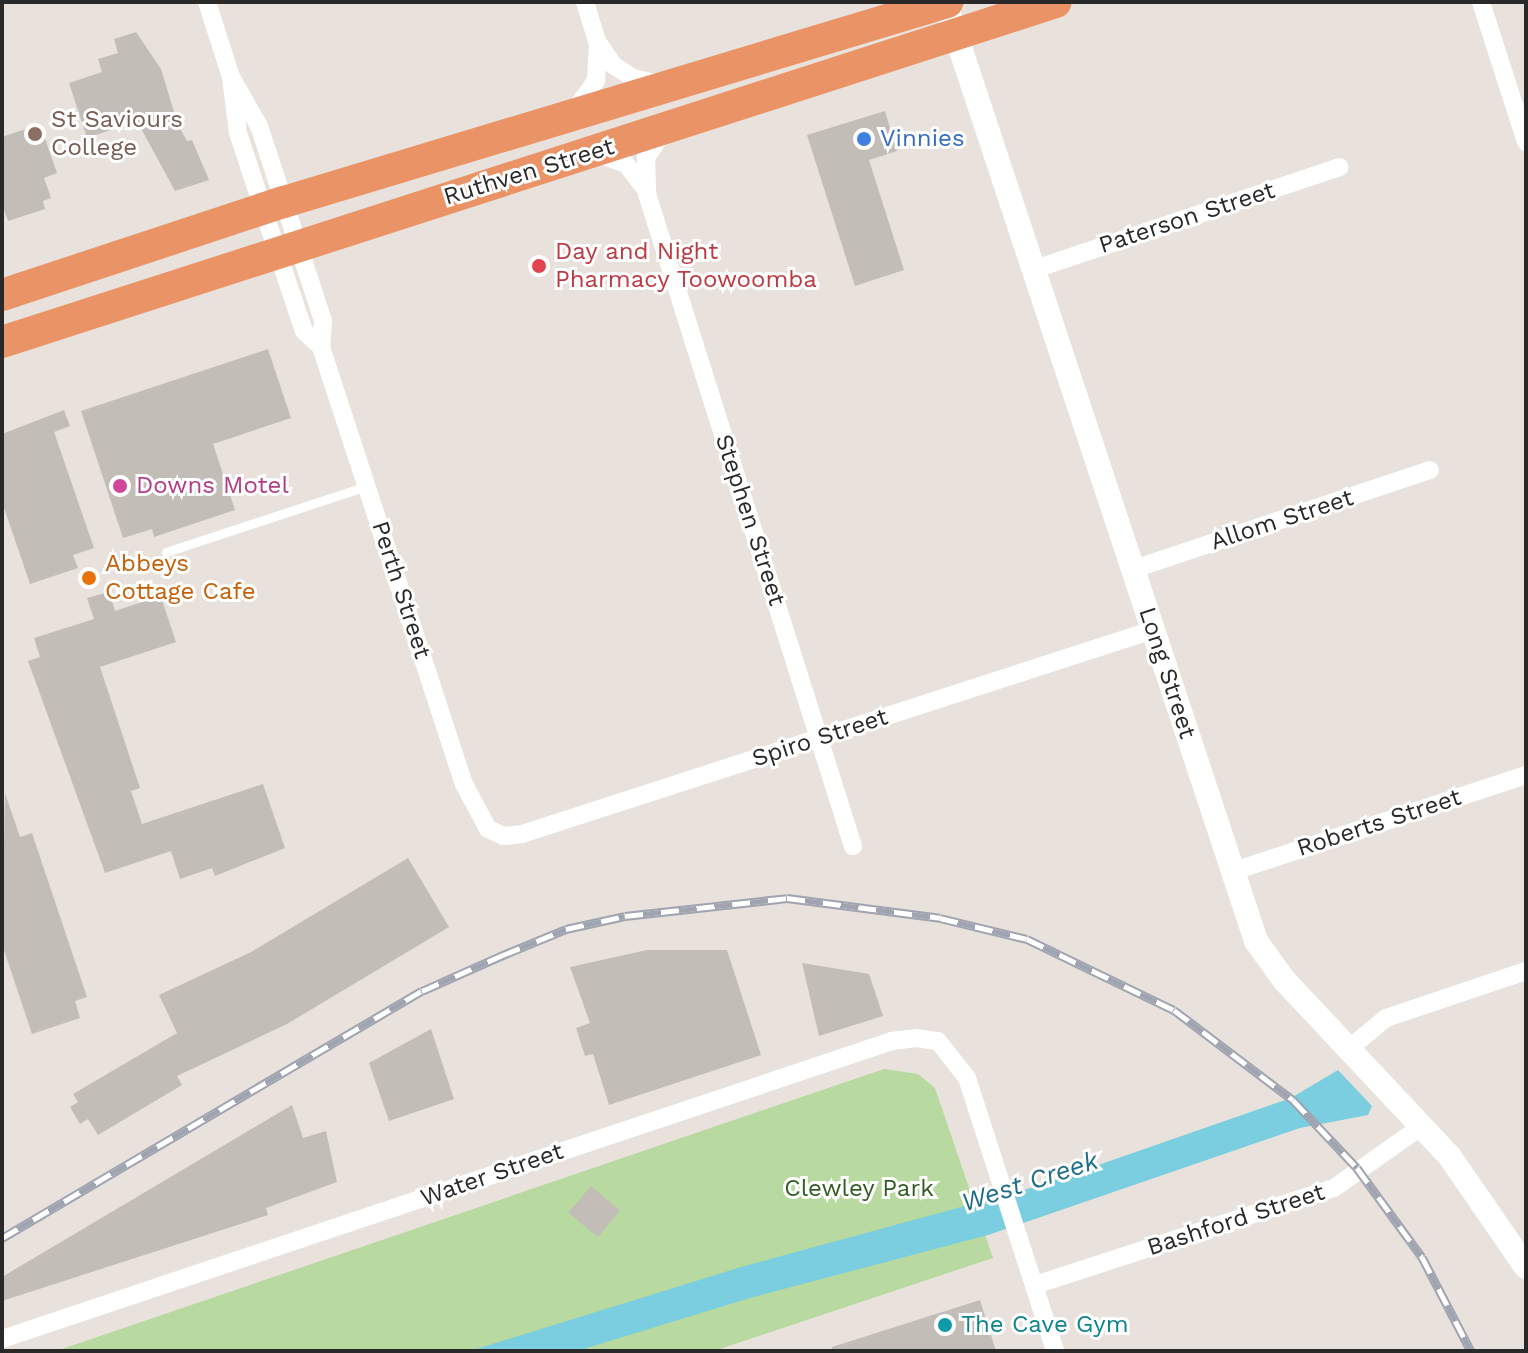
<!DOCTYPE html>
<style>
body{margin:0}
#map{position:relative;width:1528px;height:1353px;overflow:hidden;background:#e9e2dc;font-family:"Work Sans",sans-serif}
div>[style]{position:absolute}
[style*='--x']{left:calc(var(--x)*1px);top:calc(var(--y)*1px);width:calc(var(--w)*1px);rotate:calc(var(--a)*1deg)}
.green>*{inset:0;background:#b8d99f}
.water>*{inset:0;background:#7bcedf}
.building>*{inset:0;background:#c2bdb7;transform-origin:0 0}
.lane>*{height:9px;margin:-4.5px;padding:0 4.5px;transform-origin:4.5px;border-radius:4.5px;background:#fff}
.street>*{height:18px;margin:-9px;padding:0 9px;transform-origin:9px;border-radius:9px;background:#fff}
.secondary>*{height:24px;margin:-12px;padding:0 12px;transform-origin:12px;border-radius:12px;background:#fff}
.highway>*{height:32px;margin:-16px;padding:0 16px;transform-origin:16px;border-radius:16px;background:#ea9366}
.rail>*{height:9px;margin-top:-4.5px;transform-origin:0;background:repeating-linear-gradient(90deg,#fff 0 18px,#a0a4b1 0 36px);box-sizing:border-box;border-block:2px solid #a0a4b1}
.dots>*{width:22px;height:22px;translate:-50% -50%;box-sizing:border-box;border:4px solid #fff;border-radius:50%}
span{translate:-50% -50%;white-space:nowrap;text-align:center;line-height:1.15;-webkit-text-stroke:6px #fff;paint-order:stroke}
.education-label{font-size:24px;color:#785e54}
.left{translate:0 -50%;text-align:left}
.shop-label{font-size:24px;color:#366cbe}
.street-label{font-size:24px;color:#292929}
.health-label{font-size:24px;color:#be3a42}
.hotel-label{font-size:24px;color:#b23c85}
.food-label{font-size:24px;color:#c56008}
.park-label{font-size:24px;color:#335c22}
.culture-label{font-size:24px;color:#0d838f}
.water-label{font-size:26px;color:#1d6d88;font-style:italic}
.frame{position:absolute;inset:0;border:4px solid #292929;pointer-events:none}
</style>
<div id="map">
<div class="green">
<i style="clip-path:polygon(884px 1069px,918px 1074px,935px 1088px,993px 1258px,714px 1351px,56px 1351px)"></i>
</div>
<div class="water">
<i style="clip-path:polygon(1338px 1070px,1372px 1106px,1368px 1115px,1300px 1128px,988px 1235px,750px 1298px,577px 1351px,470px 1351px,741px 1267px,1038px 1186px,1291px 1098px)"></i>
</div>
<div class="building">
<i style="clip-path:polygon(136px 32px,161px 69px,178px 125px,187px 141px,192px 140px,209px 180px,175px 191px,137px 121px,87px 138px,69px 83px,102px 72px,98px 59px,118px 53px,114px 39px)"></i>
<i style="clip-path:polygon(885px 111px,897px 151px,869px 160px,904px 270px,855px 286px,807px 135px)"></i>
<i style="clip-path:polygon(40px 124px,57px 173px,44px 178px,51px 198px,43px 201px,45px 209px,8px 221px,2px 204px,2px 137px)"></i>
<i style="clip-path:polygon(268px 349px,291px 418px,213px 444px,235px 510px,154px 537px,152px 529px,123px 538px,81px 411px)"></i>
<i style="clip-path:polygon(64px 410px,70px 426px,54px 432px,94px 548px,73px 555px,78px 568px,30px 584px,2px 502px,2px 434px)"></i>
<i style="clip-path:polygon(158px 588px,176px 642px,100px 667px,140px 788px,131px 791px,142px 824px,263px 784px,285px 848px,215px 876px,212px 868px,180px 879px,171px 851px,105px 873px,28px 661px,40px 657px,34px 638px,94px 619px,87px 598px,109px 592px,115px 611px,145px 601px,142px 593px)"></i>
<i style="clip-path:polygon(5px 793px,20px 837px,32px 833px,87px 997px,75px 1001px,80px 1018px,32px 1034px,2px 944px)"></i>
<i style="clip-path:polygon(408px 858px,449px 927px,287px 1024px,177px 1076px,182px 1085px,98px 1135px,88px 1119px,80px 1124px,70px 1107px,78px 1102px,73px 1094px,177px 1033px,159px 995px,251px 952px)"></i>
<i style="clip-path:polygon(647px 950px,727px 950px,761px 1055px,609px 1105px,593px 1054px,585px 1056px,576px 1028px,590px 1023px,570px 967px)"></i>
<i style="clip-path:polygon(802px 963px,869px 974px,883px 1016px,819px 1036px)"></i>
<i style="clip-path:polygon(431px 1029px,454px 1099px,389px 1121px,369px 1063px)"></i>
<i style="clip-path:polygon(292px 1105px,303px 1138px,326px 1131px,337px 1182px,266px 1208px,268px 1215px,2px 1301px,2px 1277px)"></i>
<i style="left:591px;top:1186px;width:38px;height:35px;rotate:40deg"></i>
<i style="clip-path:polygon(980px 1300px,996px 1351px,832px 1351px,832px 1347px)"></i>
</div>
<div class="lane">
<i style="--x:166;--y:552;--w:212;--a:-18.2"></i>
</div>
<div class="street">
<i style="--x:207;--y:2;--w:79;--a:72.3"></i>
<i style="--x:231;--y:77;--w:56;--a:82.9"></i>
<i style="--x:238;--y:133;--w:124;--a:71.7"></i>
<i style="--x:277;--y:251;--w:84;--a:71.4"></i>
<i style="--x:304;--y:331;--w:23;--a:43"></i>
<i style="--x:585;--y:2;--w:41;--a:72.9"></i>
<i style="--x:597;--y:41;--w:29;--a:56"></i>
<i style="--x:613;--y:65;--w:24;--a:33"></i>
<i style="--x:633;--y:78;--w:28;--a:13"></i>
<i style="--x:1481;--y:2;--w:147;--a:72.2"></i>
<i style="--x:231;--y:77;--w:56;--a:60.3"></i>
<i style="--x:259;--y:126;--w:205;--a:71.8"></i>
<i style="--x:323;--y:321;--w:26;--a:94"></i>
<i style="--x:321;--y:347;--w:460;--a:71.9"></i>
<i style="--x:464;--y:784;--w:51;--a:61.9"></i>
<i style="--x:488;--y:829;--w:17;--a:24"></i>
<i style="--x:504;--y:836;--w:18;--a:-6"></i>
<i style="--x:522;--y:834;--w:663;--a:-17.92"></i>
<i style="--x:574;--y:111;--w:37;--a:-54"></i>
<i style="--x:596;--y:81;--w:37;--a:-87"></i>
<i style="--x:664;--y:131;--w:32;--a:124"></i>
<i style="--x:646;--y:158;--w:36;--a:88"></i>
<i style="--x:647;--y:194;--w:684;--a:72.47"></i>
<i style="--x:596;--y:153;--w:32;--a:20"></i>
<i style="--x:626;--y:164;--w:29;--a:52"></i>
<i style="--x:1035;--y:269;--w:321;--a:-18.5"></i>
<i style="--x:1134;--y:569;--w:312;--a:-18.5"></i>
<i style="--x:1231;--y:872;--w:311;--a:-18.2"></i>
<i style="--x:1351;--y:1047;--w:45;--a:-39.6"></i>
<i style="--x:1386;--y:1018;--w:148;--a:-18.6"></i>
<i style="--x:1035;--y:1285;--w:314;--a:-18"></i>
<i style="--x:1334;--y:1188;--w:108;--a:-35.2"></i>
<i style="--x:2;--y:1339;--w:939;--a:-18.51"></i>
<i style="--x:892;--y:1041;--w:24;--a:-7"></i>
<i style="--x:916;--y:1038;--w:22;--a:8"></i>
<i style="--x:938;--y:1041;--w:47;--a:51.9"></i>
<i style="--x:967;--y:1078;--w:287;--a:72.1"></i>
</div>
<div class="secondary">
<i style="--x:945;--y:2;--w:989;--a:71.67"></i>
<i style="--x:1256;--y:941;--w:48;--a:54.3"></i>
<i style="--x:1284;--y:980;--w:243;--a:46.8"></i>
<i style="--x:1450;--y:1157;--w:134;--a:55.4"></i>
</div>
<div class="highway">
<i style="--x:2;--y:295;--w:297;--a:-18.3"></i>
<i style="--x:284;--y:202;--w:693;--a:-16.79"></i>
<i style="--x:2;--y:342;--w:1107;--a:-17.88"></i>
</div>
<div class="rail">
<i style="--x:2;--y:1238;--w:487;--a:-30.5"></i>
<i style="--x:422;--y:991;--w:89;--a:-24"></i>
<i style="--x:503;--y:955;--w:68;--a:-22.4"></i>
<i style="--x:566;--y:929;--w:60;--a:-12.4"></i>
<i style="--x:625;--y:916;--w:163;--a:-6.3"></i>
<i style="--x:787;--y:898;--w:154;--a:7.4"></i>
<i style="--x:940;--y:918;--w:89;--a:13.6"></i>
<i style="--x:1027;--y:939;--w:163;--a:25.8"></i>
<i style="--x:1174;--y:1010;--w:149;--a:37.1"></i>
<i style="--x:1293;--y:1100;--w:93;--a:46.7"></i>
<i style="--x:1357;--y:1168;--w:110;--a:53.9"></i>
<i style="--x:1422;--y:1257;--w:106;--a:62.5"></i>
</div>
<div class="dots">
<i style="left:35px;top:134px;background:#8d6e63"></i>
<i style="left:864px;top:139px;background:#3f7fe0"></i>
<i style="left:539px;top:266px;background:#e0444e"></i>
<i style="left:120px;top:486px;background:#d1479c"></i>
<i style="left:89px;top:578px;background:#e8710a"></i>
<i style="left:945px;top:1325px;background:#0f9aa8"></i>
</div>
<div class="education-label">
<span class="left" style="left:51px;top:134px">St Saviours<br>College</span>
</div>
<div class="shop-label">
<span class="left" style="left:880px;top:139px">Vinnies</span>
</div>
<div class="street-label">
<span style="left:529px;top:172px;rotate:-17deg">Ruthven Street</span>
<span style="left:1187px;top:218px;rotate:-18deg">Paterson Street</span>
<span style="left:750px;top:520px;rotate:72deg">Stephen Street</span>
<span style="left:1282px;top:520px;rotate:-18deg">Allom Street</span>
<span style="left:401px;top:590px;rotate:72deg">Perth Street</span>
<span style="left:1167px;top:673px;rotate:72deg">Long Street</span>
<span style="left:820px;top:738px;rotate:-18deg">Spiro Street</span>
<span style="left:1379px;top:823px;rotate:-18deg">Roberts Street</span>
<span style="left:492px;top:1175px;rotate:-19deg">Water Street</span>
<span style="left:1236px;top:1220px;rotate:-18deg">Bashford Street</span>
</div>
<div class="health-label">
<span class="left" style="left:555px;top:266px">Day and Night<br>Pharmacy Toowoomba</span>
</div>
<div class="hotel-label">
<span class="left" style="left:136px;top:486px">Downs Motel</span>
</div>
<div class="food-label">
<span class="left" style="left:105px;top:578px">Abbeys<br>Cottage Cafe</span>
</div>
<div class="park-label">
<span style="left:859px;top:1189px">Clewley Park</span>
</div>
<div class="culture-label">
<span class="left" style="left:961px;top:1325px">The Cave Gym</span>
</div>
<div class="water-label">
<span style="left:1030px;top:1182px;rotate:-18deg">West Creek</span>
</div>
<div class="frame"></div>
</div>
